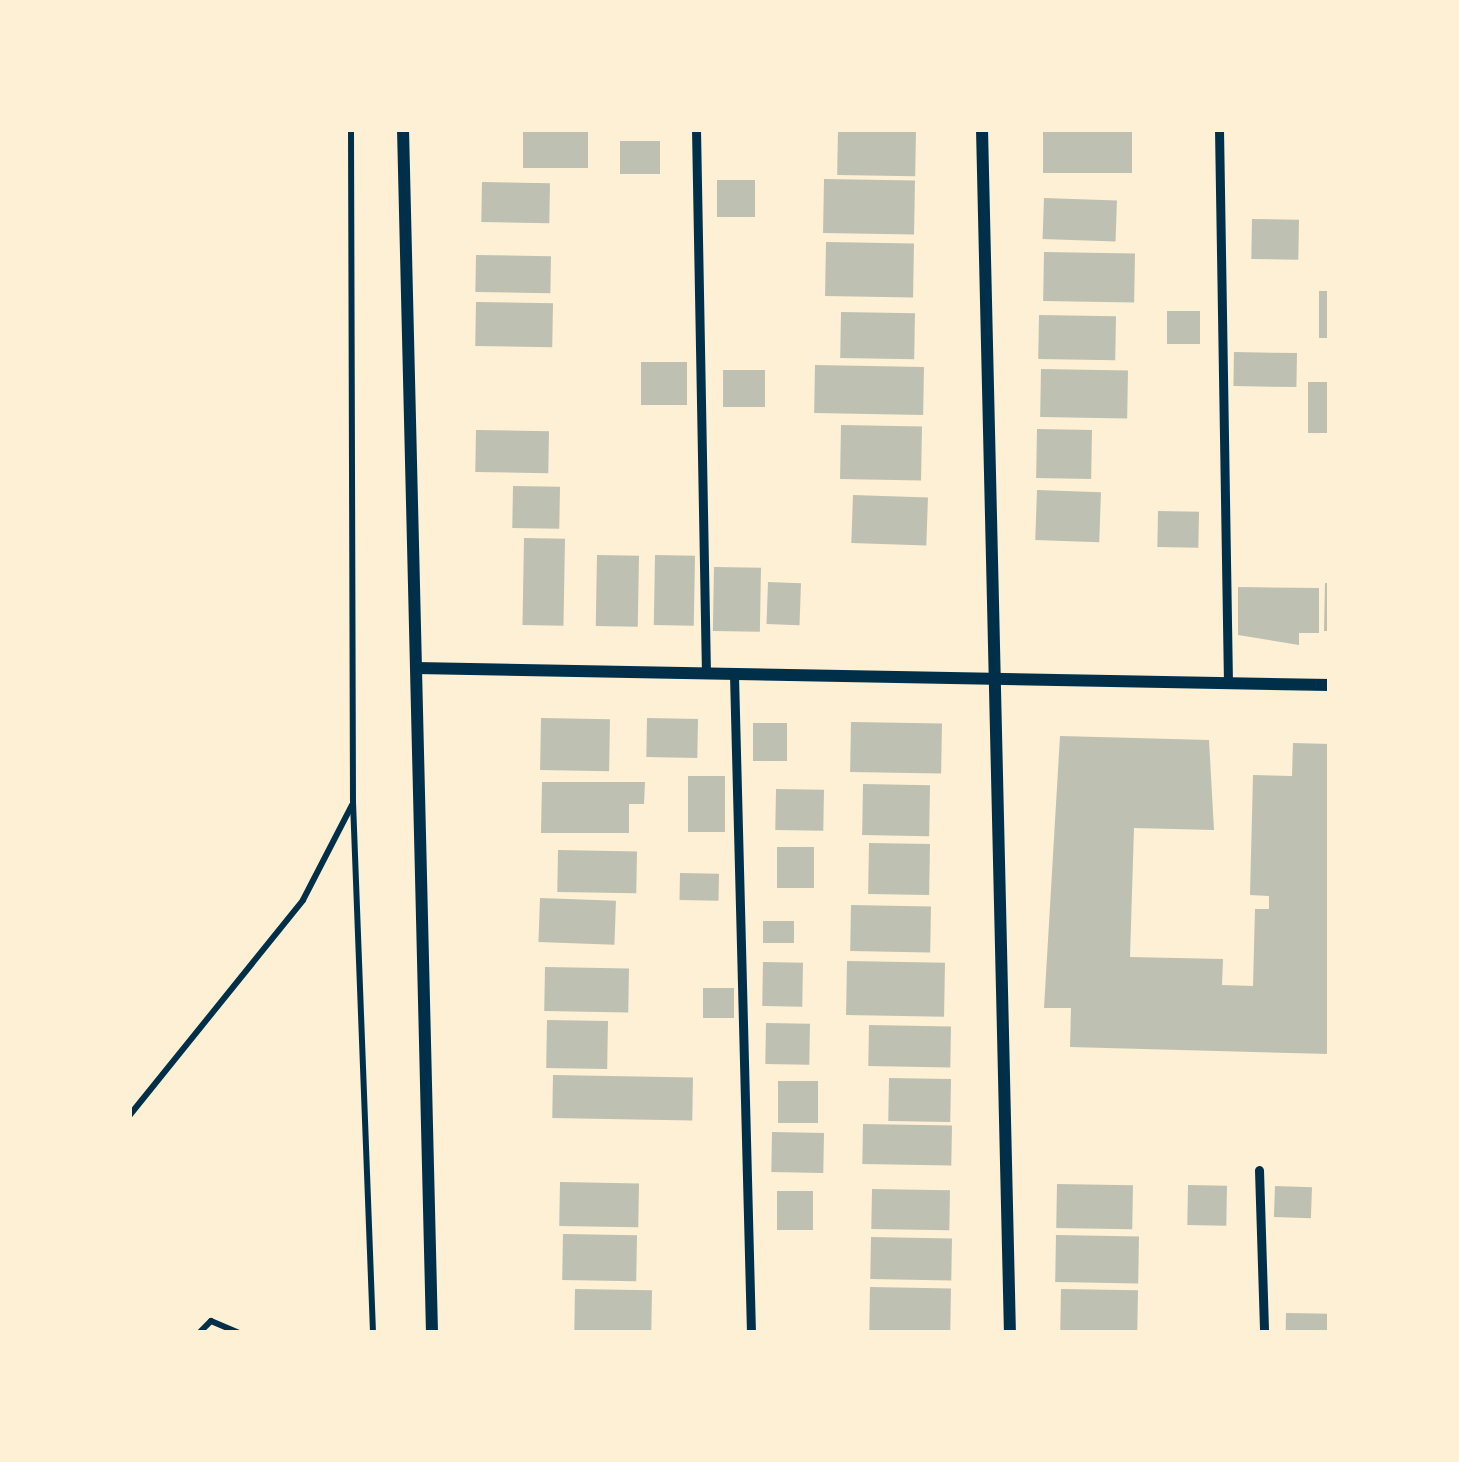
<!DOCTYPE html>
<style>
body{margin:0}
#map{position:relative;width:1459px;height:1462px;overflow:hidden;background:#fdf0d5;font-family:"Nunito Sans",sans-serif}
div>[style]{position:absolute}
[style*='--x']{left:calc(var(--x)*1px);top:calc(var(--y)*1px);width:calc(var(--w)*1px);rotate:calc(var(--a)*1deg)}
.building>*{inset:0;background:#bec0b2;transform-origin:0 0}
.path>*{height:6px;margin:-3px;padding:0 3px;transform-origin:3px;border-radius:3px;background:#003049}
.service>*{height:9px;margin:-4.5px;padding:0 4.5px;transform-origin:4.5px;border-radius:4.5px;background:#003049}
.minor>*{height:12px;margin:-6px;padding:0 6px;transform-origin:6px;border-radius:6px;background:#003049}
span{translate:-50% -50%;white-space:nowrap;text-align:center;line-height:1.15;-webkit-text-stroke:12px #fdf0d5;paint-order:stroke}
.frame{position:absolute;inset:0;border:132px solid #fdf0d5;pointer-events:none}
</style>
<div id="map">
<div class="building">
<i style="left:523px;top:129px;width:65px;height:39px"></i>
<i style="left:838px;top:129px;width:78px;height:46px;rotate:1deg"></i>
<i style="left:1043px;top:129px;width:89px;height:44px"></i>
<i style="left:620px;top:141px;width:40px;height:33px"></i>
<i style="left:824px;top:179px;width:91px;height:54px;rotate:1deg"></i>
<i style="left:717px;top:180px;width:38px;height:37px"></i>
<i style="left:482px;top:182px;width:68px;height:40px;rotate:1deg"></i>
<i style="left:1044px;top:198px;width:73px;height:41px;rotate:2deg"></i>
<i style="left:1252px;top:219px;width:47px;height:40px;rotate:1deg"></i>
<i style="left:826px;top:242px;width:88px;height:54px;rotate:1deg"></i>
<i style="left:1044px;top:252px;width:91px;height:49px;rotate:1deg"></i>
<i style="left:476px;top:255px;width:75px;height:37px;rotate:1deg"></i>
<i style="left:1319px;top:291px;width:11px;height:47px"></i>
<i style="left:476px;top:302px;width:77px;height:44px;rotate:1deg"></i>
<i style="left:1167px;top:311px;width:33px;height:33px"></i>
<i style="left:841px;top:312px;width:74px;height:46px;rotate:1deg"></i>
<i style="left:1039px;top:315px;width:77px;height:44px;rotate:1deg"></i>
<i style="left:1234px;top:352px;width:63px;height:34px;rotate:1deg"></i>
<i style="left:641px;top:362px;width:46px;height:43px"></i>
<i style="left:815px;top:365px;width:109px;height:48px;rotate:1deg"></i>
<i style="left:1041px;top:369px;width:87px;height:48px;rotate:1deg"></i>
<i style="left:723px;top:370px;width:42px;height:37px"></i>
<i style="left:1308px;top:382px;width:22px;height:51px"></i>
<i style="left:841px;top:425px;width:81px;height:54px;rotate:1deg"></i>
<i style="left:1037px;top:429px;width:55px;height:49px;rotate:1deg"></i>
<i style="left:476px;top:430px;width:73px;height:42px;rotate:1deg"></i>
<i style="left:513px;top:486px;width:47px;height:42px;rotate:1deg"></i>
<i style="left:1037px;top:490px;width:64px;height:50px;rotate:2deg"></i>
<i style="left:853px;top:495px;width:75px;height:48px;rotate:2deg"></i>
<i style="left:1158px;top:511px;width:41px;height:36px;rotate:1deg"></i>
<i style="left:524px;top:538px;width:41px;height:87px;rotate:1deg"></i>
<i style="left:597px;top:555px;width:42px;height:71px;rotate:1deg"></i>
<i style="left:655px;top:555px;width:40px;height:70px;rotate:1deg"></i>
<i style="left:714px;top:567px;width:47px;height:64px;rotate:1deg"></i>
<i style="left:768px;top:582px;width:33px;height:42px;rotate:2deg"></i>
<i style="clip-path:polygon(1325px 583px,1330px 583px,1330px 631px,1324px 631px)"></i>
<i style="clip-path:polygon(1238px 587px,1319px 588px,1319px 633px,1299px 633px,1299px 645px,1238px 635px)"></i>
<i style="left:541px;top:718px;width:69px;height:52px;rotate:1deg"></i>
<i style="left:647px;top:718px;width:51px;height:39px;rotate:1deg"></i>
<i style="left:851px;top:722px;width:91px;height:50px;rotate:1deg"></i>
<i style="left:753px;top:723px;width:34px;height:38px"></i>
<i style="clip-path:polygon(1060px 736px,1209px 740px,1214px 830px,1134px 828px,1130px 957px,1223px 959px,1222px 985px,1253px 986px,1255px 909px,1269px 909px,1269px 896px,1250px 895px,1253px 775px,1292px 776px,1293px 743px,1330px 744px,1330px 1054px,1070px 1047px,1071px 1008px,1044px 1008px)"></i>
<i style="left:688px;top:776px;width:37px;height:56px"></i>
<i style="clip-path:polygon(542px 782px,645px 782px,644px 804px,629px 804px,629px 833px,541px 833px)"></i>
<i style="left:863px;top:784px;width:67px;height:51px;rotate:1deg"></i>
<i style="left:776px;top:789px;width:48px;height:41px;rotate:1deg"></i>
<i style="left:869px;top:843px;width:61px;height:51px;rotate:1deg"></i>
<i style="left:777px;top:847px;width:37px;height:41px"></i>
<i style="left:558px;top:850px;width:79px;height:42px;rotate:1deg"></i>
<i style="left:680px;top:873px;width:39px;height:27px;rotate:1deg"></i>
<i style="left:540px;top:898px;width:76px;height:44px;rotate:2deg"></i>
<i style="left:851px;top:905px;width:80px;height:46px;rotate:1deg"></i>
<i style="left:763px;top:921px;width:31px;height:22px"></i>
<i style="left:847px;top:961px;width:98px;height:54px;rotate:1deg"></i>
<i style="left:763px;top:962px;width:40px;height:44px;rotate:1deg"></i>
<i style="left:545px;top:967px;width:84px;height:44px;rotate:1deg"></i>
<i style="left:703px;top:988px;width:31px;height:30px"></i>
<i style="left:547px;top:1020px;width:61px;height:48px;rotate:1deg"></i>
<i style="left:766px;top:1023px;width:44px;height:41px;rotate:1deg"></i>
<i style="left:869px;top:1025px;width:82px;height:41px;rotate:1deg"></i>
<i style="left:553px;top:1075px;width:140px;height:43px;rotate:1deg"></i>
<i style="left:889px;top:1078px;width:62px;height:43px;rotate:1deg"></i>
<i style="left:818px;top:1081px;width:42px;height:40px;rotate:90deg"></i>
<i style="left:863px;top:1124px;width:89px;height:40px;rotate:1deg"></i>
<i style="left:772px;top:1132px;width:52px;height:40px;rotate:1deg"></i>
<i style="left:560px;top:1182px;width:79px;height:44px;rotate:1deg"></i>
<i style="left:1057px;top:1184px;width:76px;height:44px;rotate:1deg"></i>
<i style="left:1188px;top:1185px;width:39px;height:40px;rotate:1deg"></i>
<i style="left:1275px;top:1186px;width:37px;height:31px;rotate:2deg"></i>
<i style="left:872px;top:1189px;width:78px;height:40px;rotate:1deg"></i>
<i style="left:777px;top:1191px;width:36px;height:39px"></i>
<i style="left:563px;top:1234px;width:74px;height:46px;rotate:1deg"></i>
<i style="left:1056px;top:1235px;width:83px;height:47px;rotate:1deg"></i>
<i style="left:871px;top:1237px;width:81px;height:42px;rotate:1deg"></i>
<i style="left:870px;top:1287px;width:81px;height:46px;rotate:1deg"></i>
<i style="left:575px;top:1289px;width:77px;height:44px;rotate:1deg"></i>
<i style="left:1061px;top:1289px;width:77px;height:44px;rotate:1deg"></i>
<i style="left:1286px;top:1313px;width:44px;height:20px;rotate:1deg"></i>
</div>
<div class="path">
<i style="--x:351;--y:129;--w:673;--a:89.83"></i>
<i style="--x:353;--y:802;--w:531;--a:87.84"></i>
<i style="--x:129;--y:1116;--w:277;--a:-51.1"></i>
<i style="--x:303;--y:900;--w:107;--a:-62.7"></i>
<i style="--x:199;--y:1333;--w:17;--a:-45"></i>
<i style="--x:211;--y:1321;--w:30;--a:23"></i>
</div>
<div class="service">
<i style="--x:696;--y:129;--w:545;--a:88.95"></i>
<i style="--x:1219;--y:129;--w:554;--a:89.07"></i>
<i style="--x:734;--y:675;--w:658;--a:88.52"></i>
<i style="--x:1259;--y:1170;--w:163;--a:88.2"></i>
</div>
<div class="minor">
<i style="--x:403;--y:129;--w:1204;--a:88.62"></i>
<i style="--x:982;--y:129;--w:1204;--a:88.67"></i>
<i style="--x:416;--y:668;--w:914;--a:1.07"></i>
</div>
<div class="frame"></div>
</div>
